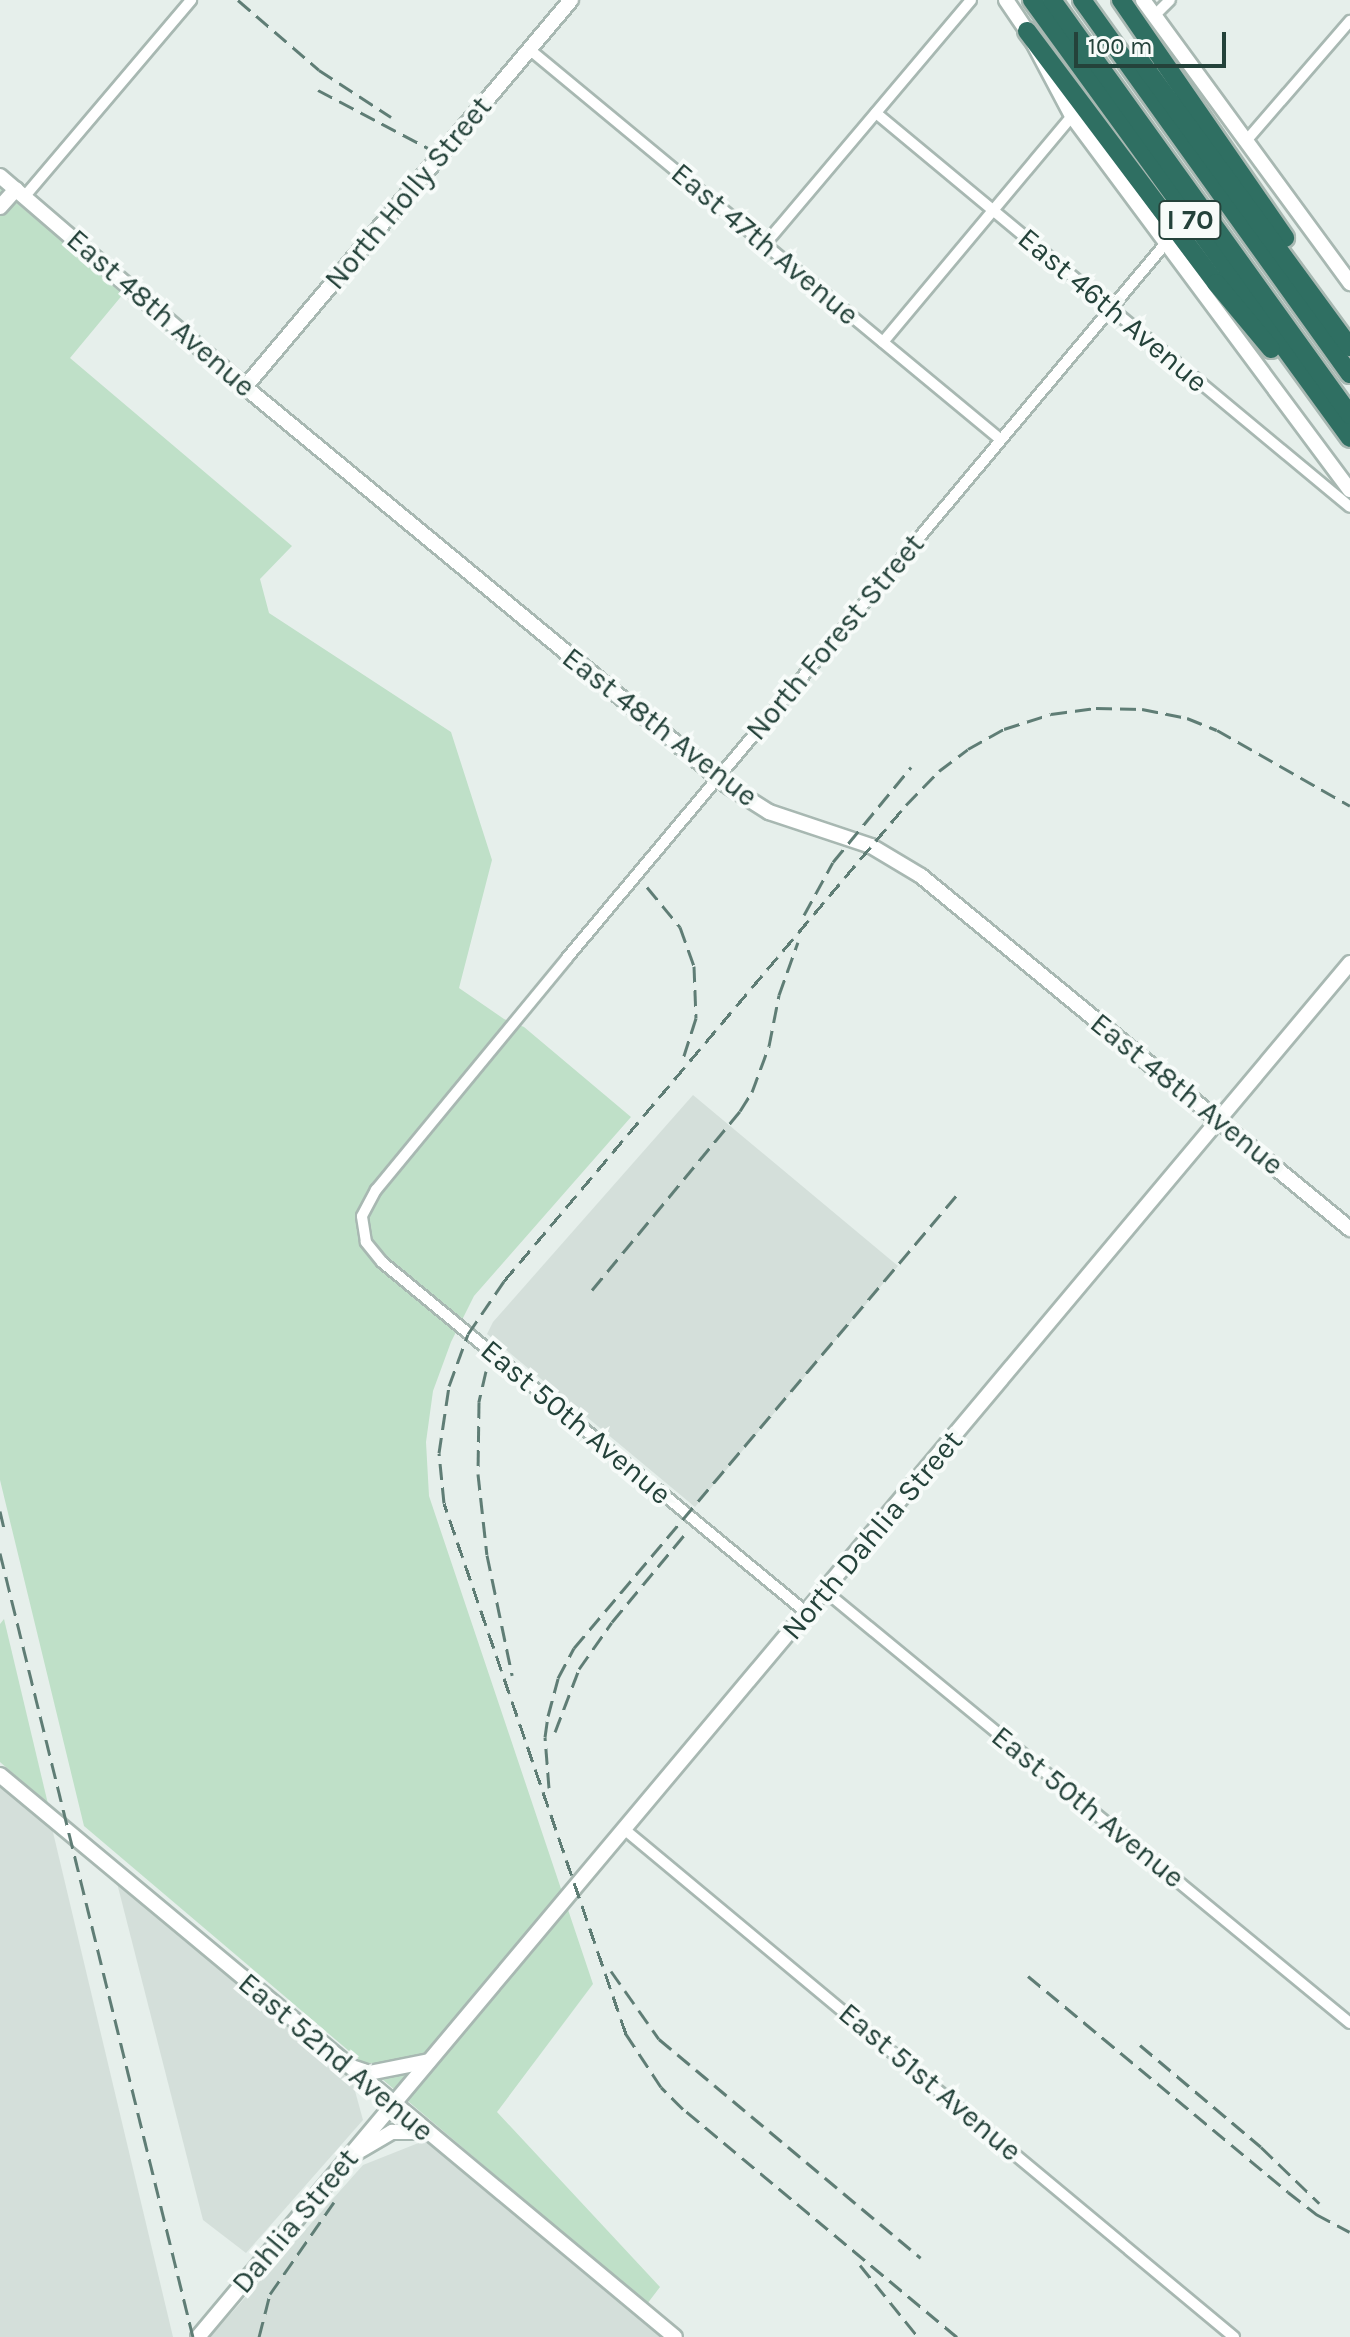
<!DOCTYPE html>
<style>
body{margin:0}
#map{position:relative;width:1350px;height:2337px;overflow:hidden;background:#e6efeb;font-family:Karla,sans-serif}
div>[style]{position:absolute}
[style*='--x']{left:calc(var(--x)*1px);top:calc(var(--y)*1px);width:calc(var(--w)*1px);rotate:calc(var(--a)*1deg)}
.built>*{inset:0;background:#d4dfda}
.green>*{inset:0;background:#bfe0c8}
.roads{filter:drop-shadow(2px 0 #a8b8b2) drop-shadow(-2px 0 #a8b8b2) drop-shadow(0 2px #a8b8b2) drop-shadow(0 -2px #a8b8b2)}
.street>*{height:10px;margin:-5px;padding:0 5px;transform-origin:5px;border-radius:5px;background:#fff}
.secondary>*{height:14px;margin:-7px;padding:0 7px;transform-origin:7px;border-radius:7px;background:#fff}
.highway>*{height:18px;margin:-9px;padding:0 9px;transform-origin:9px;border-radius:9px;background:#2f6f62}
.rail>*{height:3px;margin-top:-1.5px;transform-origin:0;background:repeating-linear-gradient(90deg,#5f7d75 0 16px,transparent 0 24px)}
span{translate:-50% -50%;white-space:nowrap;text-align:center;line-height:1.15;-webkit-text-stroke:8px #f7fbf9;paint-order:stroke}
.shield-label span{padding:2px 6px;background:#f7fbf9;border:2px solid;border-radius:6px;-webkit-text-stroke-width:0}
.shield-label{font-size:28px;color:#24423a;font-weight:700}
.street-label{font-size:30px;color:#24423a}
.scale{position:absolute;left:1074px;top:32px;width:152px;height:36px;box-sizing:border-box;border:4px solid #24423a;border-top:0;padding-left:10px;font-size:24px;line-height:28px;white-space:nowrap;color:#24423a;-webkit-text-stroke:6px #f7fbf9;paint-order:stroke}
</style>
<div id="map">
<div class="built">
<i style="clip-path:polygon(693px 1095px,898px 1266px,695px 1507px,487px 1334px,493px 1322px)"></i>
<i style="clip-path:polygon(0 1785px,52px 1828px,173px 2337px,0 2337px)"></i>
<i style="clip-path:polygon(117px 1883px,352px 2080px,363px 2120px,246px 2253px,203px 2220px)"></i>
<i style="clip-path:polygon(426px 2140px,663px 2337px,210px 2337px,363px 2165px)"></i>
</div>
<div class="green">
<i style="clip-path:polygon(0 189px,124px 293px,70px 358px,292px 546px,260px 579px,269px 613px,451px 732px,492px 860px,459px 988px,504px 1019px,524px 1027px,631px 1117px,474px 1296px,451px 1342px,433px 1391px,426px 1442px,429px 1496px,593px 1984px,497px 2112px,660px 2287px,647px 2304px,84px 1826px,0 1480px)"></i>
<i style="clip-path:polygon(4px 1619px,48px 1804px,0 1762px,0 1624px)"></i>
</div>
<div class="roads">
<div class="street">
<i style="--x:1155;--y:15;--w:21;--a:-45"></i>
<i style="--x:529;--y:49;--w:612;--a:39.63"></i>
<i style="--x:876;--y:113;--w:616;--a:39.73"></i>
<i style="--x:1246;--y:141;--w:159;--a:-49.1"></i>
<i style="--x:25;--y:196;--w:257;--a:-49.7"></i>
<i style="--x:765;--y:244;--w:319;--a:-49.8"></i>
<i style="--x:883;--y:342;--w:295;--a:-50.1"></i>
<i style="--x:825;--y:1591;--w:680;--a:39.45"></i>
<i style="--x:807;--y:1613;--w:551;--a:-140.45"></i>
<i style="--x:382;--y:1262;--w:26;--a:-129"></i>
<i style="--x:366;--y:1242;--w:26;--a:-99"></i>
<i style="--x:362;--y:1216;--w:30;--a:-62"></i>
<i style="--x:376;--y:1190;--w:301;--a:-50.5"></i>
<i style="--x:567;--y:958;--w:931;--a:-50.05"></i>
<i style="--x:624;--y:1829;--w:794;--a:39.79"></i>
</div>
<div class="secondary">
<i style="--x:1006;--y:0;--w:37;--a:56"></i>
<i style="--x:1027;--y:31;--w:96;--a:62.1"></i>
<i style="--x:1072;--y:116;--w:466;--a:53.4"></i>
<i style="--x:1143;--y:0;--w:351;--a:53.8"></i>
<i style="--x:0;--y:176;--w:323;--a:40.7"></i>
<i style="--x:245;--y:387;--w:626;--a:39.56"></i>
<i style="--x:728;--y:786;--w:49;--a:32.4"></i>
<i style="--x:769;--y:812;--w:108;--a:18.4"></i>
<i style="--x:871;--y:846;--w:58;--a:31"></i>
<i style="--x:921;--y:876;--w:556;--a:39.45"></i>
<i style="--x:0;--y:207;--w:24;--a:-48"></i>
<i style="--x:245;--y:387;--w:506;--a:-49.89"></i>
<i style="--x:0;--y:1775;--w:878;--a:39.78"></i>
<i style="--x:352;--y:2067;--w:18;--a:19"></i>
<i style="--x:369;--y:2073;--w:61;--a:-11.3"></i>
<i style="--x:356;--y:2153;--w:42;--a:-30.3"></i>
<i style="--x:392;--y:2132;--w:33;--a:0"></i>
<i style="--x:198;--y:2337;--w:1793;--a:-50.02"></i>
</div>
<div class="highway">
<i style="--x:1032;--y:0;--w:541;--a:54.02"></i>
<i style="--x:1052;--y:0;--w:511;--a:54.32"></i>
<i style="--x:1082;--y:0;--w:460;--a:54.4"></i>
<i style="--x:1121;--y:0;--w:289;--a:55.4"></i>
<i style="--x:1027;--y:31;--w:315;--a:53.1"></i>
<i style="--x:1216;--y:283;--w:86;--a:50.2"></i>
<i style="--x:1139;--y:59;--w:357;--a:53.8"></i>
</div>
</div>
<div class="rail">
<i style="--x:238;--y:0;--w:107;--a:40.8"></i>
<i style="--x:319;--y:70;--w:86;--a:33.1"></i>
<i style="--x:318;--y:90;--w:124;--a:27.8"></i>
<i style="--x:647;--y:887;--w:52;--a:50.5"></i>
<i style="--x:680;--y:927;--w:41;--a:70.3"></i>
<i style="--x:694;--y:966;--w:52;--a:87.8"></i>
<i style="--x:696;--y:1018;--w:46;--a:107.7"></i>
<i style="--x:804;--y:915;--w:60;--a:-61.3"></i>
<i style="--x:833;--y:862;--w:123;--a:-50.6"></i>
<i style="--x:592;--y:1290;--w:232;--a:-50.4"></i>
<i style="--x:740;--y:1111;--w:22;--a:-58"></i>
<i style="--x:752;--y:1092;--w:49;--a:-69.7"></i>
<i style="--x:769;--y:1046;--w:52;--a:-78.9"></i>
<i style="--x:779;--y:995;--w:56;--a:-70.3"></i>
<i style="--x:486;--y:1371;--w:32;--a:103"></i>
<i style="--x:479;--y:1402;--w:72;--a:90.8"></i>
<i style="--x:478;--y:1474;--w:81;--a:83.7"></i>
<i style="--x:487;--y:1555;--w:123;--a:78.2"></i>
<i style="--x:0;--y:1511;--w:22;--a:77"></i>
<i style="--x:0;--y:1553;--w:807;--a:76.17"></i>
<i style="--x:555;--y:1732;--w:67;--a:-69.1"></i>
<i style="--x:579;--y:1669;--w:57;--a:-54.9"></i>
<i style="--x:612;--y:1622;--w:114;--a:-50.3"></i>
<i style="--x:549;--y:1788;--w:51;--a:-94.5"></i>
<i style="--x:545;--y:1737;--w:21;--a:-82"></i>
<i style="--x:548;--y:1716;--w:39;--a:-75"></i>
<i style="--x:558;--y:1678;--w:34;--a:-62"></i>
<i style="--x:574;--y:1648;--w:598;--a:-49.81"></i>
<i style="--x:611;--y:1971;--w:83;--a:54.8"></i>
<i style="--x:659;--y:2039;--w:341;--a:39.9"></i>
<i style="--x:1028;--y:1976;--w:338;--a:39.7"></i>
<i style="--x:1288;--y:2192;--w:36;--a:38"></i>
<i style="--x:1316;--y:2214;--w:38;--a:28"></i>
<i style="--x:1140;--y:2045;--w:158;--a:40.1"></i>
<i style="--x:1261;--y:2147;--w:81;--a:44"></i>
<i style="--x:860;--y:2265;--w:92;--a:51.1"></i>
<i style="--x:259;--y:2337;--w:44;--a:-75.7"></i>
<i style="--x:270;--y:2294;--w:112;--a:-55.2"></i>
<i style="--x:957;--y:2337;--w:356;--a:-140.2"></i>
<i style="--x:683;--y:2109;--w:31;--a:-135"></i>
<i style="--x:661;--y:2087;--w:64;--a:-123.4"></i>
<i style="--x:626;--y:2034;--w:561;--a:-108.92"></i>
<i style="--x:444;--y:1503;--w:50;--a:-95.7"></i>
<i style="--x:439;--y:1453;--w:68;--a:-81.5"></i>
<i style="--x:449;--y:1386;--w:55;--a:-69.9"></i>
<i style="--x:468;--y:1334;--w:64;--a:-55.8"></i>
<i style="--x:504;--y:1281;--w:623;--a:-49.82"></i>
<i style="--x:906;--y:805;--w:47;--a:-45.9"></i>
<i style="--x:939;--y:771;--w:36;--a:-37"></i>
<i style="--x:968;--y:749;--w:41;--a:-29.1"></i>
<i style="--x:1004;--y:729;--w:49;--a:-17.7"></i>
<i style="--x:1051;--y:714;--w:45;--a:-7.6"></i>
<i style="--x:1096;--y:708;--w:46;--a:1.2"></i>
<i style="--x:1142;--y:709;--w:46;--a:11.3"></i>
<i style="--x:1187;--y:718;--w:32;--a:22"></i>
<i style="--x:1217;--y:730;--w:153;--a:29.7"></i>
</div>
<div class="shield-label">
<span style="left:1190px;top:220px">I 70</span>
</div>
<div class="street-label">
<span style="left:408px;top:193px;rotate:-50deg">North Holly Street</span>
<span style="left:765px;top:244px;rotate:40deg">East 47th Avenue</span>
<span style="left:1113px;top:310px;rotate:40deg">East 46th Avenue</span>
<span style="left:161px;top:313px;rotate:41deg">East 48th Avenue</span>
<span style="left:835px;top:637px;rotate:-50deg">North Forest Street</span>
<span style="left:660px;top:727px;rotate:38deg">East 48th Avenue</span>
<span style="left:1187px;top:1094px;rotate:39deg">East 48th Avenue</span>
<span style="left:576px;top:1422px;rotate:40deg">East 50th Avenue</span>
<span style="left:872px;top:1535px;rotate:-50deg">North Dahlia Street</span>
<span style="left:1088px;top:1807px;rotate:39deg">East 50th Avenue</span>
<span style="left:336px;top:2057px;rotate:40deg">East 52nd Avenue</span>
<span style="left:930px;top:2082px;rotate:40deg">East 51st Avenue</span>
<span style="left:295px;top:2221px;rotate:-50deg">Dahlia Street</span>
</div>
<div class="scale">100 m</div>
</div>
